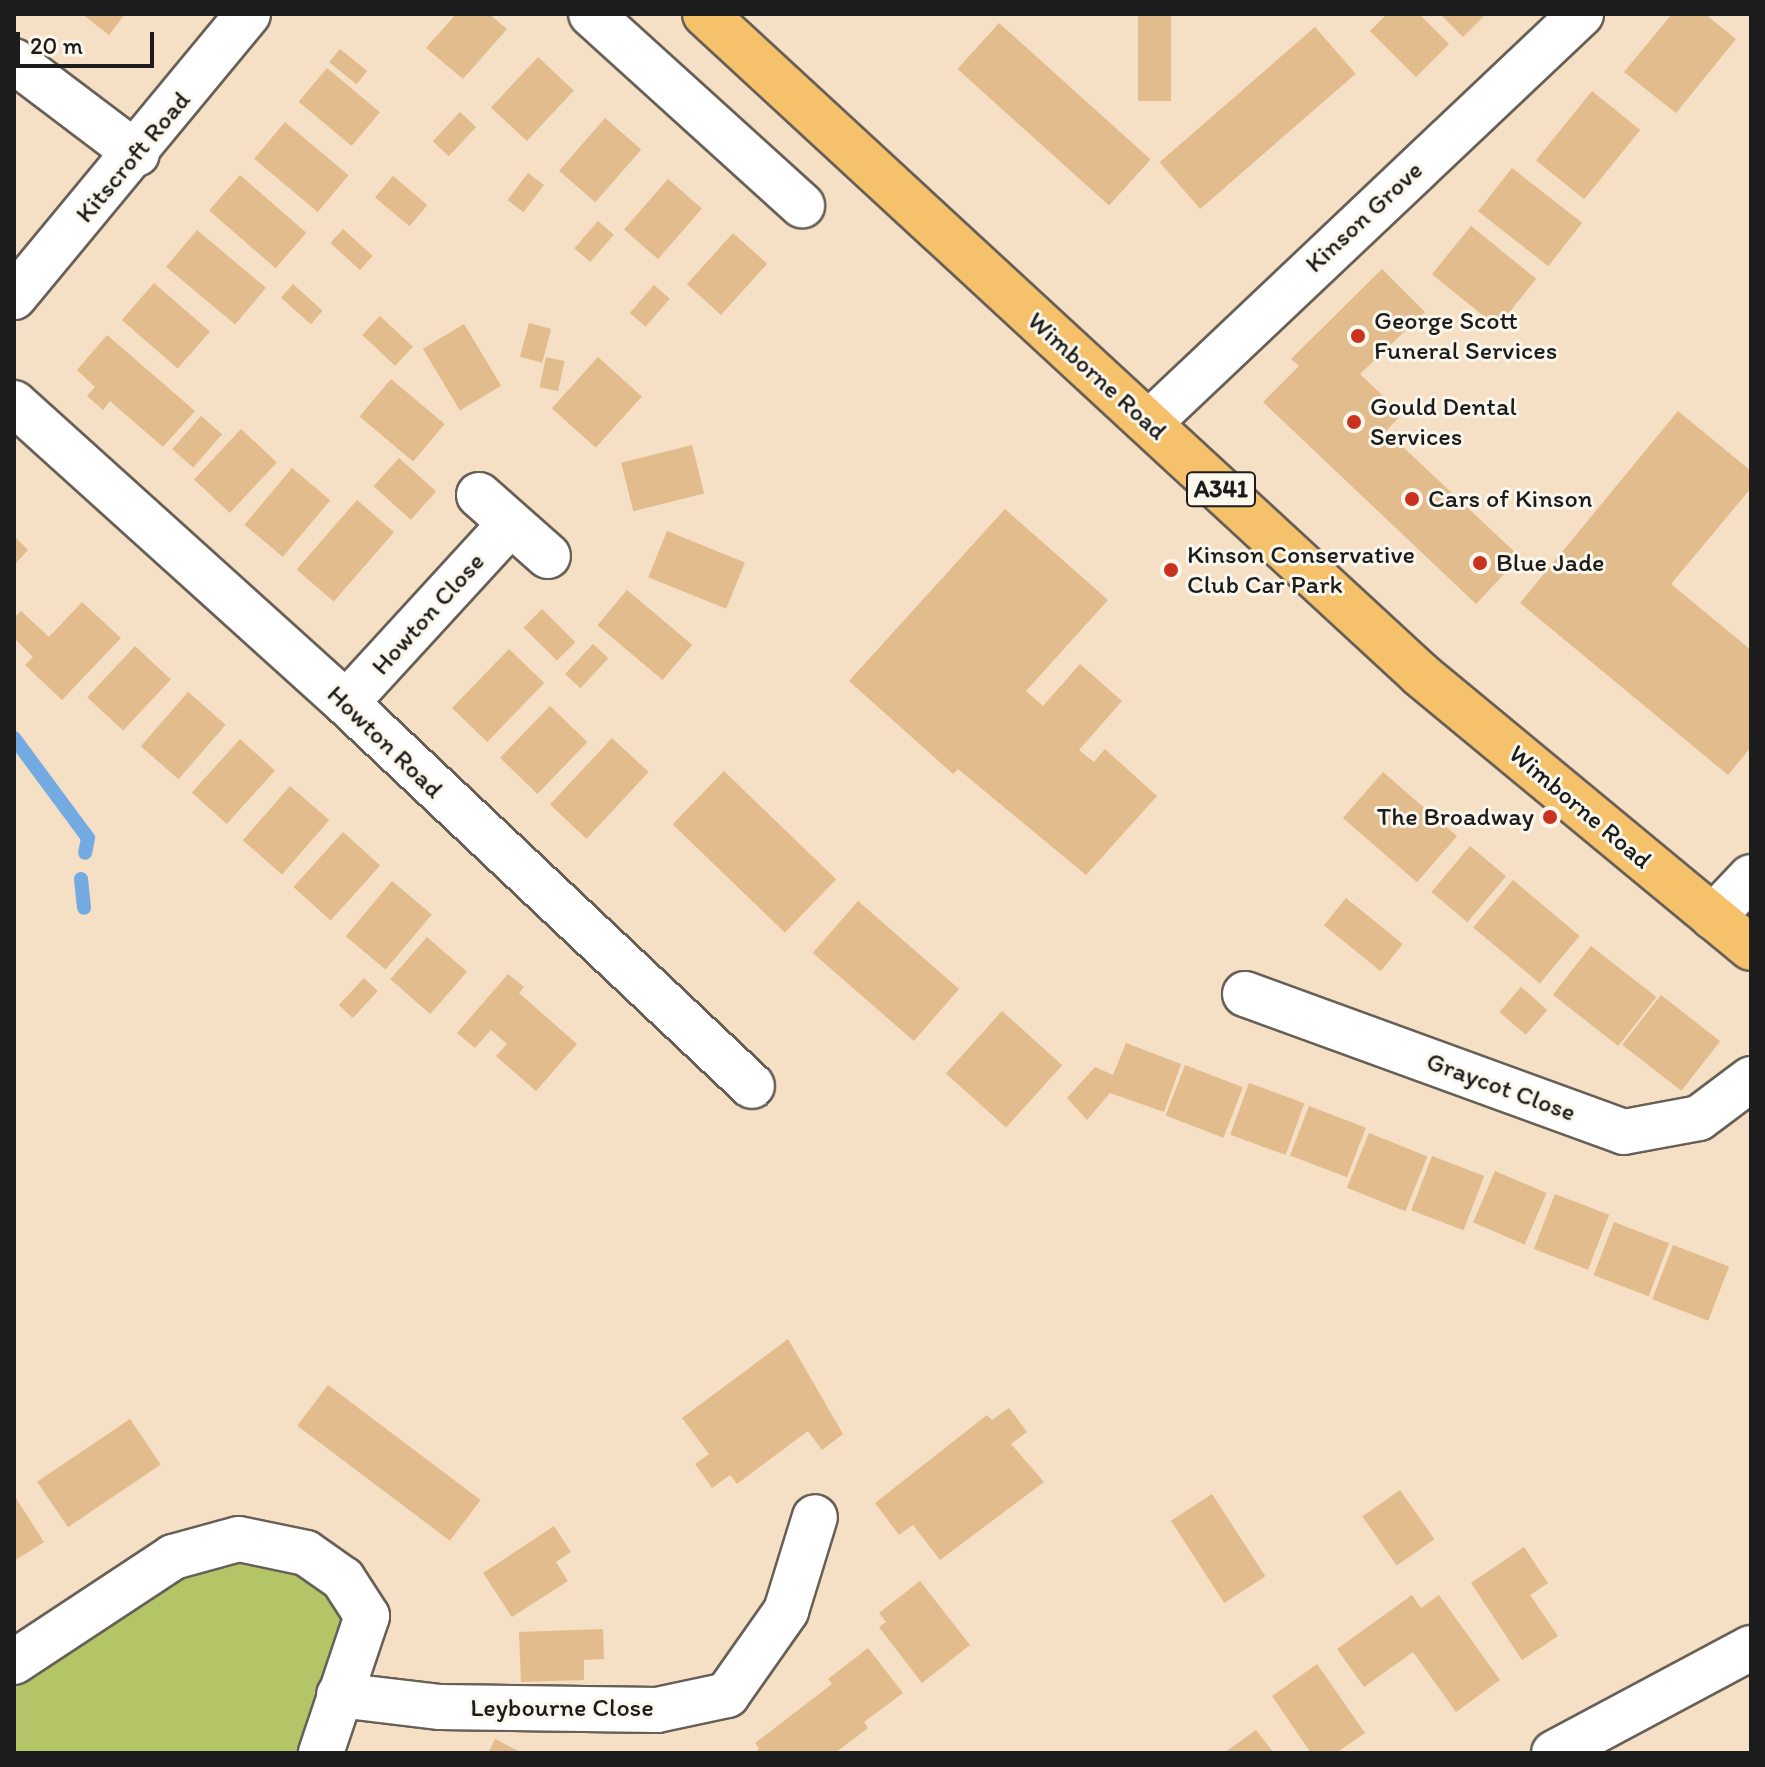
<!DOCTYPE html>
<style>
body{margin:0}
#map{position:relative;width:1765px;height:1767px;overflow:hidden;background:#f5dfc5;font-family:Itim,sans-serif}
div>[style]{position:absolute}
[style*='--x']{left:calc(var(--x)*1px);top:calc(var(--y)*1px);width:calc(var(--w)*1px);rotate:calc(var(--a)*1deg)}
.green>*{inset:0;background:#b4c568}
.stream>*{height:14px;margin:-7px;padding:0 7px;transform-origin:7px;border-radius:7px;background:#73aae2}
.building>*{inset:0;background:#e2bc8c;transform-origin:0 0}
.roads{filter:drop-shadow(2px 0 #686057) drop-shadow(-2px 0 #686057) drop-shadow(0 2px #686057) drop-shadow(0 -2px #686057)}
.minor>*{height:44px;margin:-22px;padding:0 22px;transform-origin:22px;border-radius:22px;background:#fff}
.major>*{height:44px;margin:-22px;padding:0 22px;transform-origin:22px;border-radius:22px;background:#f5c16b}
.dots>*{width:22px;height:22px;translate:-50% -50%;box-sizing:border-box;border:4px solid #fbf7ec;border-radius:50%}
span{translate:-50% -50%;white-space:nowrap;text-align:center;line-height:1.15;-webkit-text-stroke:6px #fbf7ec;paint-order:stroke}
.shield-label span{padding:2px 6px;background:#fbf7ec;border:2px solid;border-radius:6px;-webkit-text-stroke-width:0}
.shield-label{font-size:24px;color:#1c1c1c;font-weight:700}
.street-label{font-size:26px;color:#1c1c1c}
.poi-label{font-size:26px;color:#1c1c1c}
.left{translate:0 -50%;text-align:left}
.right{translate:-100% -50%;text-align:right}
.frame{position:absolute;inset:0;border:16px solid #1c1c1c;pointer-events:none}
.scale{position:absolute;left:16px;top:32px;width:138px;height:36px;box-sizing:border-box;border:4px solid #1c1c1c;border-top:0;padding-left:10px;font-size:24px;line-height:28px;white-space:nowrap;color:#1c1c1c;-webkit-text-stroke:6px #fbf7ec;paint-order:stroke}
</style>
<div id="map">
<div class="green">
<i style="clip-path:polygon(226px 1554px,297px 1570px,336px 1592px,349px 1623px,300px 1753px,14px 1753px,14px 1683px,193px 1568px)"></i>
</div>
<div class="stream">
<i style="--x:14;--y:738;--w:124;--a:53.5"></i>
<i style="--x:88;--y:838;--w:15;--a:101"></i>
<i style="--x:81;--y:879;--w:29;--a:84"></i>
</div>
<div class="building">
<i style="clip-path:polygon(82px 14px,125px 14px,109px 35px)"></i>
<i style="clip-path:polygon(456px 14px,489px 14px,507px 29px,463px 79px,426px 48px)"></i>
<i style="left:1138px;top:14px;width:33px;height:87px"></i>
<i style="clip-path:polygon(1387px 14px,1419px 14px,1449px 44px,1416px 77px,1370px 31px)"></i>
<i style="clip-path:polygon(1440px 14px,1486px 14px,1463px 37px)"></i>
<i style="clip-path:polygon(1672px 14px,1705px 14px,1736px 39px,1676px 113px,1624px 72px)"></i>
<i style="left:999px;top:23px;width:204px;height:62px;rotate:42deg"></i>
<i style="left:1315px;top:27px;width:62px;height:206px;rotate:49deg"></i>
<i style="left:340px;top:49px;width:35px;height:17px;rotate:39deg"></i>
<i style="left:538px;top:57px;width:49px;height:69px;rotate:43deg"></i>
<i style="left:327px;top:68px;width:69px;height:44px;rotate:40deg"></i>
<i style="left:1592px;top:91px;width:62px;height:89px;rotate:39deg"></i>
<i style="left:460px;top:112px;width:22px;height:40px;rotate:43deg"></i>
<i style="left:605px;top:118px;width:48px;height:70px;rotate:41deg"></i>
<i style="left:285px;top:122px;width:83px;height:48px;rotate:40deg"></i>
<i style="left:1512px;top:168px;width:89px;height:55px;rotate:38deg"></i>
<i style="left:528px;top:173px;width:20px;height:34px;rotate:37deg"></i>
<i style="left:240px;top:175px;width:88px;height:47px;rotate:41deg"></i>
<i style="left:393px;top:176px;width:45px;height:28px;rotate:40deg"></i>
<i style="left:668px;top:179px;width:45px;height:67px;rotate:41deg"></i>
<i style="left:598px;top:221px;width:21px;height:36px;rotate:41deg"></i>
<i style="left:1471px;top:226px;width:84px;height:62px;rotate:39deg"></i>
<i style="left:343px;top:229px;width:40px;height:19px;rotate:42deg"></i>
<i style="left:197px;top:230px;width:90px;height:48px;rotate:40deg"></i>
<i style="left:733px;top:233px;width:46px;height:69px;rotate:42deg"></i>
<i style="clip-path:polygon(1382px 269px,1425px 312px,1360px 374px,1402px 414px,1386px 431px,1520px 557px,1476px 604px,1263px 402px,1299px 366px,1291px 359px)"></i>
<i style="left:154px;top:283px;width:74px;height:49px;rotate:41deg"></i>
<i style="left:293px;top:284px;width:40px;height:18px;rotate:42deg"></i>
<i style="left:654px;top:285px;width:21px;height:37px;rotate:41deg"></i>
<i style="left:380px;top:316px;width:45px;height:26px;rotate:43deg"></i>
<i style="left:529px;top:323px;width:23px;height:35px;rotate:15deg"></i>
<i style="left:464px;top:324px;width:72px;height:48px;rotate:59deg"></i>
<i style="clip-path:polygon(107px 335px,195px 411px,163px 447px,110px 401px,103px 410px,87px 396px,95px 387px,77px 370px)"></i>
<i style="left:546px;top:357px;width:19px;height:31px;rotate:12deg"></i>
<i style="left:598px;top:357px;width:59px;height:69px;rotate:42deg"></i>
<i style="left:391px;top:379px;width:70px;height:49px;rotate:40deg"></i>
<i style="clip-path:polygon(1678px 411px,1751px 471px,1751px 488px,1671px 584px,1751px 650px,1751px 747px,1728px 775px,1520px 603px)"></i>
<i style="left:201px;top:416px;width:28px;height:44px;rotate:41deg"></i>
<i style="left:241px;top:429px;width:49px;height:69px;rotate:43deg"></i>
<i style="left:692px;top:445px;width:50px;height:73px;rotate:76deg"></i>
<i style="left:399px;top:458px;width:50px;height:38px;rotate:42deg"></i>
<i style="left:292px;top:468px;width:50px;height:74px;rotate:40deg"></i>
<i style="left:357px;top:500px;width:49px;height:92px;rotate:41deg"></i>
<i style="clip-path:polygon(1005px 509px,1108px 600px,1026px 691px,1043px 706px,1080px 664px,1122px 701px,1079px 750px,1094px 762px,1105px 749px,1157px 796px,1086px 875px,958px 769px,953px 774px,849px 681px)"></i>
<i style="left:667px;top:531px;width:84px;height:50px;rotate:22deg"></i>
<i style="clip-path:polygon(14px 536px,28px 550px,14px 565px)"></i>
<i style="left:627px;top:590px;width:85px;height:46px;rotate:40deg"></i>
<i style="clip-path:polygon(82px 602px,121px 638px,62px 700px,25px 665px,33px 657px,14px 638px,14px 618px,21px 611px,49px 637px)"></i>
<i style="left:542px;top:609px;width:47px;height:26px;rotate:45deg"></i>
<i style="left:593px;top:644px;width:21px;height:41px;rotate:43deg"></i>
<i style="left:135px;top:646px;width:49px;height:70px;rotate:43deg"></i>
<i style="left:509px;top:649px;width:49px;height:82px;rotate:44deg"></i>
<i style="left:188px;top:692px;width:50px;height:72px;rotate:41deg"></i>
<i style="left:550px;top:706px;width:52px;height:72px;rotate:44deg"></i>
<i style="left:612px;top:738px;width:50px;height:91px;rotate:43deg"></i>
<i style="left:240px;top:739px;width:47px;height:72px;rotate:42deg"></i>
<i style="left:724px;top:771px;width:156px;height:74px;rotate:44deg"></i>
<i style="left:1383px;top:772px;width:98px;height:61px;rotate:41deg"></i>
<i style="left:290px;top:786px;width:52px;height:72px;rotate:41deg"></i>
<i style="left:343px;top:832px;width:50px;height:74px;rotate:42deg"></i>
<i style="left:1470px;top:846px;width:47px;height:60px;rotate:40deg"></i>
<i style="left:1513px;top:880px;width:87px;height:62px;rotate:40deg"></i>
<i style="left:392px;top:881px;width:52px;height:72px;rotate:40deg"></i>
<i style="left:1346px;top:898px;width:73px;height:35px;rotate:39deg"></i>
<i style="left:858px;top:901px;width:134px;height:69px;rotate:41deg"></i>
<i style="left:427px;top:937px;width:53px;height:56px;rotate:41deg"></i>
<i style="left:1591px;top:946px;width:83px;height:62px;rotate:38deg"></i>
<i style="clip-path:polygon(508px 974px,524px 987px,519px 993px,577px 1044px,536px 1091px,496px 1056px,507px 1044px,491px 1030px,475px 1048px,457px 1033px)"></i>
<i style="left:364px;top:978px;width:19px;height:37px;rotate:43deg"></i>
<i style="left:1521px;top:987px;width:35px;height:33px;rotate:41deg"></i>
<i style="left:1661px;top:995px;width:75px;height:63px;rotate:38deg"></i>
<i style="left:1002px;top:1011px;width:81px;height:84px;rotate:42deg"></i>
<i style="clip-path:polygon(1126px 1043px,1181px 1064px,1164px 1112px,1110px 1093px,1087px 1120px,1067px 1098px,1095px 1067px,1113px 1075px)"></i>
<i style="left:1185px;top:1065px;width:62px;height:54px;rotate:21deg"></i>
<i style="left:1249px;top:1083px;width:59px;height:55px;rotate:20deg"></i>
<i style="left:1309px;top:1106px;width:61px;height:53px;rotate:21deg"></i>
<i style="left:1369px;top:1133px;width:63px;height:59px;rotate:22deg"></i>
<i style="left:1432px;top:1156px;width:56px;height:58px;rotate:21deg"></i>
<i style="left:1495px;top:1171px;width:56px;height:56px;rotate:23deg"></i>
<i style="left:1555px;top:1194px;width:58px;height:59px;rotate:21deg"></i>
<i style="left:1614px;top:1222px;width:59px;height:57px;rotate:21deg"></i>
<i style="left:1673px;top:1245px;width:60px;height:58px;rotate:21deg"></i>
<i style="clip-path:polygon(788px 1339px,843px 1434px,822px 1450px,808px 1431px,737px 1484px,730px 1475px,712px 1488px,695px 1464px,709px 1454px,682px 1418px)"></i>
<i style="left:328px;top:1385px;width:191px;height:51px;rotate:37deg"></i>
<i style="clip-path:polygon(1009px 1408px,1027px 1432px,1011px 1444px,1044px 1482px,940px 1560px,913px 1525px,899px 1535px,875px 1503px,987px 1415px,992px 1420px)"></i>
<i style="left:130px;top:1419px;width:55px;height:112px;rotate:56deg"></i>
<i style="left:1400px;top:1490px;width:60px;height:46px;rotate:55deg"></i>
<i style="left:1212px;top:1494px;width:98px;height:49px;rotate:57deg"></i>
<i style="clip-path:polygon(14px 1495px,44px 1542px,14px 1561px)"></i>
<i style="clip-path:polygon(554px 1526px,571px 1552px,556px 1562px,568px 1581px,512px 1617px,483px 1573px)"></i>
<i style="clip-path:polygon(1524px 1547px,1548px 1583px,1530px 1595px,1558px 1636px,1522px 1660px,1471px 1583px)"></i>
<i style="clip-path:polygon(920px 1581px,970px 1645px,922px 1683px,879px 1627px,886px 1622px,879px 1613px)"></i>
<i style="clip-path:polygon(1412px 1595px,1421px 1608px,1439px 1595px,1500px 1680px,1456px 1712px,1413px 1652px,1364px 1687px,1337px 1649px)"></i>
<i style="clip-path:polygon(603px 1629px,604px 1659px,584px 1660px,584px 1680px,521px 1682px,519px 1632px)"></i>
<i style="clip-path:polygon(868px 1648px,903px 1693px,864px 1722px,868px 1728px,835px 1753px,754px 1753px,759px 1749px,755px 1743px,832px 1684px,828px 1679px)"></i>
<i style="clip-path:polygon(1317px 1664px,1365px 1733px,1336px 1753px,1311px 1753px,1272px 1696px)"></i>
<i style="clip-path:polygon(1256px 1730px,1274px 1753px,1224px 1753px)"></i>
<i style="clip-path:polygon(495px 1739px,522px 1753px,488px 1753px)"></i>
</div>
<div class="roads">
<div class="minor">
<i style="--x:591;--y:14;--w:285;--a:42.2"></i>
<i style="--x:14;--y:61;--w:154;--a:37.1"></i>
<i style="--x:14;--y:297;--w:367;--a:-50.4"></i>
<i style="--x:14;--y:403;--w:447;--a:42.1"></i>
<i style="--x:346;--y:703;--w:558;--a:43.33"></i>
<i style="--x:1149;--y:423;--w:595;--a:-43.43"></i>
<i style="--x:479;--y:495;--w:92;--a:41.5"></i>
<i style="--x:346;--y:703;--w:243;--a:-47.5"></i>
<i style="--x:1713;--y:917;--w:55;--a:-46.5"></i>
<i style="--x:1245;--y:994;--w:403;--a:20"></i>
<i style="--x:1624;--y:1132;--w:76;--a:-10.6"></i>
<i style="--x:1699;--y:1118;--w:65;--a:-36.9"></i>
<i style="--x:14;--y:1662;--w:191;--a:-33.4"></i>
<i style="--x:173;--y:1557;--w:68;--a:-15.3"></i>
<i style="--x:239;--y:1539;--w:68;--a:11.8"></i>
<i style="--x:306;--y:1553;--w:45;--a:35.1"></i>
<i style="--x:343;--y:1579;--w:44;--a:57"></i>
<i style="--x:367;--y:1616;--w:145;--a:108.6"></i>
<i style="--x:339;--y:1695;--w:102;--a:6.8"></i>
<i style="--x:440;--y:1707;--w:217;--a:0.8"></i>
<i style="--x:657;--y:1710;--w:72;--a:-12.1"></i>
<i style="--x:727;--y:1695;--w:103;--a:-54.9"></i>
<i style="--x:786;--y:1611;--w:98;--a:-72.9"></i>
<i style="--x:1554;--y:1753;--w:223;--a:-28.1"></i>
</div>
<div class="major">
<i style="--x:705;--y:14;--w:974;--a:42.71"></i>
<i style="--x:1421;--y:675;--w:428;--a:39.6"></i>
</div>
</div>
<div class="dots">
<i style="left:1358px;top:336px;background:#c8321e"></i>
<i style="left:1354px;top:422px;background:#c8321e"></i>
<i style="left:1412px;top:499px;background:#c8321e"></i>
<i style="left:1480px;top:563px;background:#c8321e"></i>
<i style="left:1171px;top:570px;background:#c8321e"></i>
<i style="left:1550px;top:817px;background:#c8321e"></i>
</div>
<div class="shield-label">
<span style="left:1221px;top:489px">A341</span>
</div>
<div class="street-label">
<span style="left:133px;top:157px;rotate:-50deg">Kitscroft Road</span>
<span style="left:1364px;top:217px;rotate:-43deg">Kinson Grove</span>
<span style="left:1097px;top:376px;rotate:42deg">Wimborne Road</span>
<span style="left:428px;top:614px;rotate:-48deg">Howton Close</span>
<span style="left:385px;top:742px;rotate:44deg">Howton Road</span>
<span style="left:1580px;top:807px;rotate:40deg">Wimborne Road</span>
<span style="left:1501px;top:1087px;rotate:20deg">Graycot Close</span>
<span style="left:562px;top:1708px">Leybourne Close</span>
</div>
<div class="poi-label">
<span class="left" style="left:1374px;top:336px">George Scott<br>Funeral Services</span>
<span class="left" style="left:1370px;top:422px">Gould Dental<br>Services</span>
<span class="left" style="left:1428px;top:499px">Cars of Kinson</span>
<span class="left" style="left:1187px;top:570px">Kinson Conservative<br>Club Car Park</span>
<span class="left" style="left:1496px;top:563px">Blue Jade</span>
<span class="right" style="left:1534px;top:817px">The Broadway</span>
</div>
<div class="frame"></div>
<div class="scale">20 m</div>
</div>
